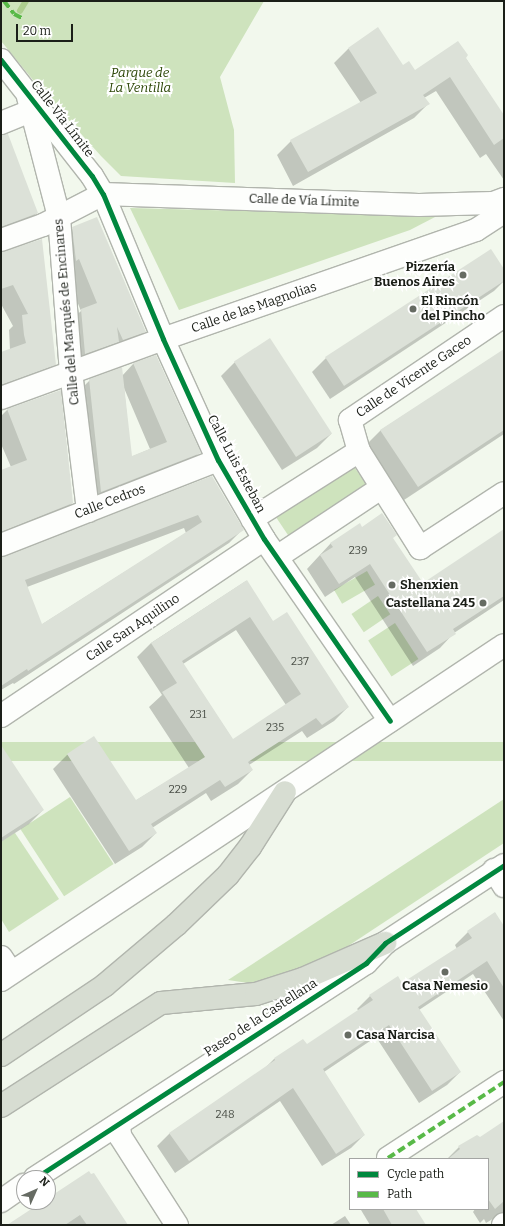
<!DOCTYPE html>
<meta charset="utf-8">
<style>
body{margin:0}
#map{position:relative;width:505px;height:1226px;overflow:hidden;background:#f2f8ed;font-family:Bitter,serif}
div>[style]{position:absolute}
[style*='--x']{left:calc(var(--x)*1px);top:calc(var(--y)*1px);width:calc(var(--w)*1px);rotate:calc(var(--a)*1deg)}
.green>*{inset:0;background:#cee3bd;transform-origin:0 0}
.shadow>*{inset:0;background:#0003}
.stream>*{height:5.5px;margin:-2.75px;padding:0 2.75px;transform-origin:2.75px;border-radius:2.75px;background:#adce8e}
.building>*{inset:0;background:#dce1d8;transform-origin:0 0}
.roads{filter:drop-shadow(1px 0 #b1b5ad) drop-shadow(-1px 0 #b1b5ad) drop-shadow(0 1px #b1b5ad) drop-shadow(0 -1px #b1b5ad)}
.minor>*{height:22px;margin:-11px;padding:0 11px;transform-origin:11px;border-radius:11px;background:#fdfefc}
.highway>*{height:22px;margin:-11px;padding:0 11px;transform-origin:11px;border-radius:11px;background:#d7ddd2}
.quiet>*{height:4px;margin-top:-2px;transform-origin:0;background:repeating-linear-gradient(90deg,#58b947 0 8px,transparent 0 12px)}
.cycleway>*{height:5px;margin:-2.5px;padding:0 2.5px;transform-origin:2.5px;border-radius:2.5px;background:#00873e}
.dots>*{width:11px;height:11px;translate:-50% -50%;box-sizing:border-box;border:2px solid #fff;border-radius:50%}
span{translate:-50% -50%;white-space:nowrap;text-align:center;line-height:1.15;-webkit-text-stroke:4px #fff;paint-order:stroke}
.number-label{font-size:11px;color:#4b5048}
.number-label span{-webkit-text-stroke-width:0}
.park-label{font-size:13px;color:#2b4605;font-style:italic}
.street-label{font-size:13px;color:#1b1f18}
.poi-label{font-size:13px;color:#1b1f18;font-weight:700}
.right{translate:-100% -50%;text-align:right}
.left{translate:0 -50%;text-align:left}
.frame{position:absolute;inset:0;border:2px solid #1b1f18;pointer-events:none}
.legend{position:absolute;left:349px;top:1158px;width:140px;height:52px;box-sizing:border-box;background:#fff;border:1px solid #a4a5a3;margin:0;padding:5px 7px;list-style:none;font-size:12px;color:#1b1f18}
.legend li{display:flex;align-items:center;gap:8px;height:20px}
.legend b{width:20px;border:1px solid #a4a5a3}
.north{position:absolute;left:16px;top:1170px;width:40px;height:40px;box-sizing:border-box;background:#fff;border:1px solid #a4a5a3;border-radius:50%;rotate:45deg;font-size:11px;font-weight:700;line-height:16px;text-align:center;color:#1b1f18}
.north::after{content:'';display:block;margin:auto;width:14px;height:18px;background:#666b63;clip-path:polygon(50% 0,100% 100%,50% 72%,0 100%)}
.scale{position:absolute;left:16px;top:24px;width:57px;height:18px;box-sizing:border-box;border:2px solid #1b1f18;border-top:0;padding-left:5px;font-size:12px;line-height:14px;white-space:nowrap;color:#1b1f18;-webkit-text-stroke:3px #fff;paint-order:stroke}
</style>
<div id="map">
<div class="green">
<i style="clip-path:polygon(1px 1px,264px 1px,220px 77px,234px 130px,235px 183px,121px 176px,101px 156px,38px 86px,1px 41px)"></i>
<i style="clip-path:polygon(130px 208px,437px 216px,410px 230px,179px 310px)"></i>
<i style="left:353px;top:465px;width:27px;height:93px;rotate:56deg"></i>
<i style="left:367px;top:571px;width:16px;height:38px;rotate:60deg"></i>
<i style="left:378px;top:596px;width:22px;height:32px;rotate:56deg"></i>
<i style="left:395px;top:623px;width:43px;height:32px;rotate:57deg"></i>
<i style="left:504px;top:742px;width:19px;height:601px;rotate:90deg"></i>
<i style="left:70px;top:797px;width:80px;height:59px;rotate:57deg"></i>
<i style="clip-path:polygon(504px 799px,504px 843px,336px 954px,286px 979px,248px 983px,228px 980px)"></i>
<i style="clip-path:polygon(15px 833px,59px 899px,9px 932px,1px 919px,1px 842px)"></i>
</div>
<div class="shadow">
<i style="clip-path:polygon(378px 29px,402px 67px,414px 71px,465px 57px,504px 117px,504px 180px,486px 154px,480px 158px,436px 91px,424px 98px,428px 104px,414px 118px,293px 186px,277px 155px,291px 141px,361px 103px,334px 63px,348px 49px)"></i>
<i style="clip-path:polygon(1px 136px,37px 213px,23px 227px,1px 235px)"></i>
<i style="clip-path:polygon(73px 228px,145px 331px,131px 346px,71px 367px,67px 324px,81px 311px,65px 272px,59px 242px)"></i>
<i style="clip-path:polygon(1px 253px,55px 364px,41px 378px,1px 393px,1px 353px,10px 350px,9px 330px,13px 326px,1px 304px)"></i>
<i style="clip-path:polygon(504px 271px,504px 281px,494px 291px,330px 399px,312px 372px,326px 358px)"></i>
<i style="clip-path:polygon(504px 350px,504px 434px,404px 500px,367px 444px,381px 430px)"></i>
<i style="clip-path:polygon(evenodd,156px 356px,199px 453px,185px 467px,87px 506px,76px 394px,90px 380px,122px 376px,133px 364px,156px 356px,124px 388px,150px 449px,131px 457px,124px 388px)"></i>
<i style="clip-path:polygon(235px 362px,331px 434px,317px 448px,282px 470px,221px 376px)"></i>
<i style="clip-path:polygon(60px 391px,72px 503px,58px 517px,1px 539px,1px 471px,11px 467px,1px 444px,1px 416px,7px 410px)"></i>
<i style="clip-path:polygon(evenodd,211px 477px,243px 529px,229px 543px,14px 684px,13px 683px,1px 690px,1px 558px,211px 477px,184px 528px,186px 533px,41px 625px,27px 587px,184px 528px)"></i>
<i style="clip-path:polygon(362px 528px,392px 539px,422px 585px,504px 531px,504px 600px,454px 633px,440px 648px,413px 666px,355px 577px,325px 597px,307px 569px,331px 543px)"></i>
<i style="clip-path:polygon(evenodd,246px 581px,273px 622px,348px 707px,334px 721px,307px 738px,302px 731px,249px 765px,252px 770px,238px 784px,211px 801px,206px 793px,152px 828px,156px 833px,142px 847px,115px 864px,53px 769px,67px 755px,94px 738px,135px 801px,189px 768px,149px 707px,162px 695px,137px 657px,151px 643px,246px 581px,236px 630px,286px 705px,233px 740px,183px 664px,236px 630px)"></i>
<i style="clip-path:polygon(1px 747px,43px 810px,29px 824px,1px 842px)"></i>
<i style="clip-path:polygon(495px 913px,504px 928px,504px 1021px,473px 974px,419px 1010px,460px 1072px,447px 1085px,419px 1103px,376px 1037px,324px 1072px,364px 1135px,351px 1148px,322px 1166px,280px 1101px,175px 1173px,157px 1146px,170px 1133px,265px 1068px,274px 1059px,307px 1046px,359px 1011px,357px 1009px,370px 996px,402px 985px,457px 949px,455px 945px,468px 932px)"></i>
<i style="clip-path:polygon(504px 1122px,504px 1212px,486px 1223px,484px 1219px,480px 1223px,473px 1212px,475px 1209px,488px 1209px,488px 1159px,447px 1159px,459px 1147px,480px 1138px)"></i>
<i style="clip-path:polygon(48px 1199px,127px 1225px,12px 1225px,44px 1202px,48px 1202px)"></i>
<i style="clip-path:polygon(362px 1209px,414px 1209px,424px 1225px,370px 1225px,361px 1210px)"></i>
<i style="clip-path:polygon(345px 1216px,351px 1225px,331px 1225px)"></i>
</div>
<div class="stream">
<i style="--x:20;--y:11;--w:12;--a:-59"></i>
</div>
<div class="building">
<i style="clip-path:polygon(378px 27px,403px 65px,409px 61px,415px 70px,458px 41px,468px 55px,466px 58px,504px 115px,504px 138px,494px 145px,450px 77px,423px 95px,430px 104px,308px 172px,290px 140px,377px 93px,348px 48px)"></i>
<i style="clip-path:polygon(8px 134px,38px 213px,1px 227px,1px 135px)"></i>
<i style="clip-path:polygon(97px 217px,146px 332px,123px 340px,117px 327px,119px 342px,85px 354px,81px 309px,97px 303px,79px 259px,76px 261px,72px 227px)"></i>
<i style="clip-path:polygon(42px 239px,56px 365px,1px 385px,1px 352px,26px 343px,24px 335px,22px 315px,28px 314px,13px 285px,1px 289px,1px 252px)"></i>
<i style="clip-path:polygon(491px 249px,504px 269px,504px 281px,344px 386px,325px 357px)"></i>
<i style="left:270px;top:338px;width:114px;height:43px;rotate:57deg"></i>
<i style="clip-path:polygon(504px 349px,504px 430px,418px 487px,380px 430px)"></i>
<i style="clip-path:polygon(156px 355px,201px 453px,101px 492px,89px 379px,122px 367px,132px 456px,167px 442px,133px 363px)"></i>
<i style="clip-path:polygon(61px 390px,73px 503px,1px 532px,1px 470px,27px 460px,7px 409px)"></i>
<i style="clip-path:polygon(evenodd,212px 476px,244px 530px,28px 671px,27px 669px,1px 686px,1px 557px,212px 476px,198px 515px,202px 522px,42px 624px,25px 580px,198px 515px)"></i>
<i style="clip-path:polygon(382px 513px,397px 535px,393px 538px,423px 583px,504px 529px,504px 596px,453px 629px,456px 634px,427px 652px,370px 564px,339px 584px,320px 555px,333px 547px,330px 543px,360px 523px,362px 527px)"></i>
<i style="clip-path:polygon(evenodd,247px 580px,273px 621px,287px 612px,349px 707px,322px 725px,316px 718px,248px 762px,253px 770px,225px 787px,220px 780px,151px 824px,157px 833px,129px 851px,67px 754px,94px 736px,136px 800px,205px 757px,162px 692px,177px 683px,151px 643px,247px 580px,250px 617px,301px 694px,233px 739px,182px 661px,250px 617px)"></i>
<i style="clip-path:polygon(1px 745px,44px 810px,1px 838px)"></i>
<i style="clip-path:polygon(495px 912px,504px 926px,504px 988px,487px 961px,418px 1007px,461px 1072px,432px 1091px,389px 1025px,323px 1069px,365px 1135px,336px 1154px,293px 1088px,189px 1161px,169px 1133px,275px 1060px,274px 1058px,303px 1039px,307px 1044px,373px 1000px,369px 995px,398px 976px,402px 983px,472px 938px,467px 931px)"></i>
<i style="clip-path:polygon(504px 1121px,504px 1201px,495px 1209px,488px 1199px,488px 1159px,448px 1159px,460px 1149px,458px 1146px,477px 1135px,480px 1137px)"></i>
<i style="clip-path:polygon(89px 1171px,91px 1174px,94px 1173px,128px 1225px,87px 1225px,80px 1215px,65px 1225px,7px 1225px,42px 1202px,48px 1202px,48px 1198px)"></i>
<i style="clip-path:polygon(383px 1209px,416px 1209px,426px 1225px,392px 1225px)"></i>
</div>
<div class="roads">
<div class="minor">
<i style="--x:1;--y:60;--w:147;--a:51.9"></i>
<i style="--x:92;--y:176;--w:21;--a:59"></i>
<i style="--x:103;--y:194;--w:157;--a:67.5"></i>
<i style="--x:163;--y:339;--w:133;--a:65.6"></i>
<i style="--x:218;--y:460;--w:91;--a:59.8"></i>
<i style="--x:264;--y:539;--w:221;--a:55.3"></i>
<i style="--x:28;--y:97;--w:124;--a:75.5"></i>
<i style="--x:59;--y:217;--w:155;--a:85.6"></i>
<i style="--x:71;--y:372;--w:140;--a:83"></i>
<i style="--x:1;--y:123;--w:31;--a:-22"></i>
<i style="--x:1;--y:240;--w:45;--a:-19.7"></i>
<i style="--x:43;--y:225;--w:68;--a:-27.3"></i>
<i style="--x:103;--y:194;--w:316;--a:2"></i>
<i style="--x:419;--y:205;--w:74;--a:-1.5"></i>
<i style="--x:493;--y:203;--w:12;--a:-20"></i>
<i style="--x:504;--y:316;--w:186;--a:146"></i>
<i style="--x:350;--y:420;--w:32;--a:74"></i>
<i style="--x:359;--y:451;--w:115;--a:57.8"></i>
<i style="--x:420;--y:548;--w:100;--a:-33.2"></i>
<i style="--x:1;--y:398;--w:172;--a:-20"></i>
<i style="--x:163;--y:339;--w:331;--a:-19.2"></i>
<i style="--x:476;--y:230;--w:33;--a:-33"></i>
<i style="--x:252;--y:519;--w:127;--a:-32.4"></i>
<i style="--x:1;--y:545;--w:233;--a:-21.4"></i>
<i style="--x:277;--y:557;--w:125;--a:-33.6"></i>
<i style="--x:1;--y:716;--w:317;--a:-33.9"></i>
<i style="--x:494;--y:870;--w:19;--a:58"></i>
<i style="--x:1;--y:957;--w:18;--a:56"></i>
<i style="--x:1;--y:980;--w:604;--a:-33.66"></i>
<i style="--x:119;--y:1124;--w:12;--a:85"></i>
<i style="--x:120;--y:1136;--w:106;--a:57.4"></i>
<i style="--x:388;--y:1158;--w:139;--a:-33.2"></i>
<i style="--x:35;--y:1178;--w:395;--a:-33"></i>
<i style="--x:366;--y:963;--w:28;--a:-46"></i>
<i style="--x:385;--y:943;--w:142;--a:-33.2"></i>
<i style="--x:1;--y:1201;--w:28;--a:-35"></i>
<i style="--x:503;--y:1225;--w:1;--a:-45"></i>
</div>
<div class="highway">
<i style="--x:1;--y:1055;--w:125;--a:-33.9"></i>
<i style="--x:105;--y:985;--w:93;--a:-40.2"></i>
<i style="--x:176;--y:925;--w:72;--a:-43.9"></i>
<i style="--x:228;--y:875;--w:36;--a:-52"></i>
<i style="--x:250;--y:847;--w:65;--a:-57.5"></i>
<i style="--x:1;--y:1106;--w:190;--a:-32.8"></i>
<i style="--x:161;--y:1003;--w:95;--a:-5.4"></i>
<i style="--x:256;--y:994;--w:49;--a:-17.7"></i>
<i style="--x:303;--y:979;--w:90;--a:-23.7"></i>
</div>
</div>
<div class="quiet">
<i style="--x:4;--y:1;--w:16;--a:52"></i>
<i style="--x:14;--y:14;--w:11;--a:27"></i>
<i style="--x:388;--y:1158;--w:139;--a:-33.2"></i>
</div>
<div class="cycleway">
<i style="--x:1;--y:60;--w:147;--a:51.9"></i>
<i style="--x:92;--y:176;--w:21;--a:59"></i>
<i style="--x:103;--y:194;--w:157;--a:67.5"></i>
<i style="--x:163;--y:339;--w:133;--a:65.6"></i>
<i style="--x:218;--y:460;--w:91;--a:59.8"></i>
<i style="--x:264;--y:539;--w:221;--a:55.3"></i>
<i style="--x:35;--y:1178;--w:395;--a:-33"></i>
<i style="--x:366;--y:963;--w:28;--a:-46"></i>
<i style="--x:385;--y:943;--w:142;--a:-33.2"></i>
</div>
<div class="dots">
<i style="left:463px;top:275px;background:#666b63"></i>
<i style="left:413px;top:309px;background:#666b63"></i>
<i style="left:392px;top:585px;background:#666b63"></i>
<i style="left:483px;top:603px;background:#666b63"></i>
<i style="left:445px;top:972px;background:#666b63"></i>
<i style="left:348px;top:1035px;background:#666b63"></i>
</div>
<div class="number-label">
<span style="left:358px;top:551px">239</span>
<span style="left:300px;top:662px">237</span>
<span style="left:198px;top:715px">231</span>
<span style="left:275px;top:728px">235</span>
<span style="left:178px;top:790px">229</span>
<span style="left:225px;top:1115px">248</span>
</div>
<div class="park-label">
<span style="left:140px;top:81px">Parque de<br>La Ventilla</span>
</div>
<div class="street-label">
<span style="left:62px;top:119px;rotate:52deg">Calle Vía Límite</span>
<span style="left:304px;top:201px;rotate:2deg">Calle de Vía Límite</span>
<span style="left:254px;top:308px;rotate:-19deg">Calle de las Magnolias</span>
<span style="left:67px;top:312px;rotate:-95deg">Calle del Marqués de Encinares</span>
<span style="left:414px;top:377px;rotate:-34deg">Calle de Vicente Gaceo</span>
<span style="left:236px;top:464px;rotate:62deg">Calle Luis Esteban</span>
<span style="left:110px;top:502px;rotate:-21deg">Calle Cedros</span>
<span style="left:133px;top:628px;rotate:-34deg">Calle San Aquilino</span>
<span style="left:261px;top:1018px;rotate:-33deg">Paseo de la Castellana</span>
</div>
<div class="poi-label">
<span class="right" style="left:455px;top:275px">Pizzería<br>Buenos Aires</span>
<span class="left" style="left:421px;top:309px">El Rincón<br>del Pincho</span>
<span class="left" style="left:400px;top:585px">Shenxien</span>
<span class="right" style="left:475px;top:603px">Castellana 245</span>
<span style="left:445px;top:986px">Casa Nemesio</span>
<span class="left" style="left:356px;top:1035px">Casa Narcisa</span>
</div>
<div class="frame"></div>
<ul class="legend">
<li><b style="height:5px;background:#00873e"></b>Cycle path</li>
<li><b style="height:5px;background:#58b947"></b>Path</li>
</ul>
<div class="north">N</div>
<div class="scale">20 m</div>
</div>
